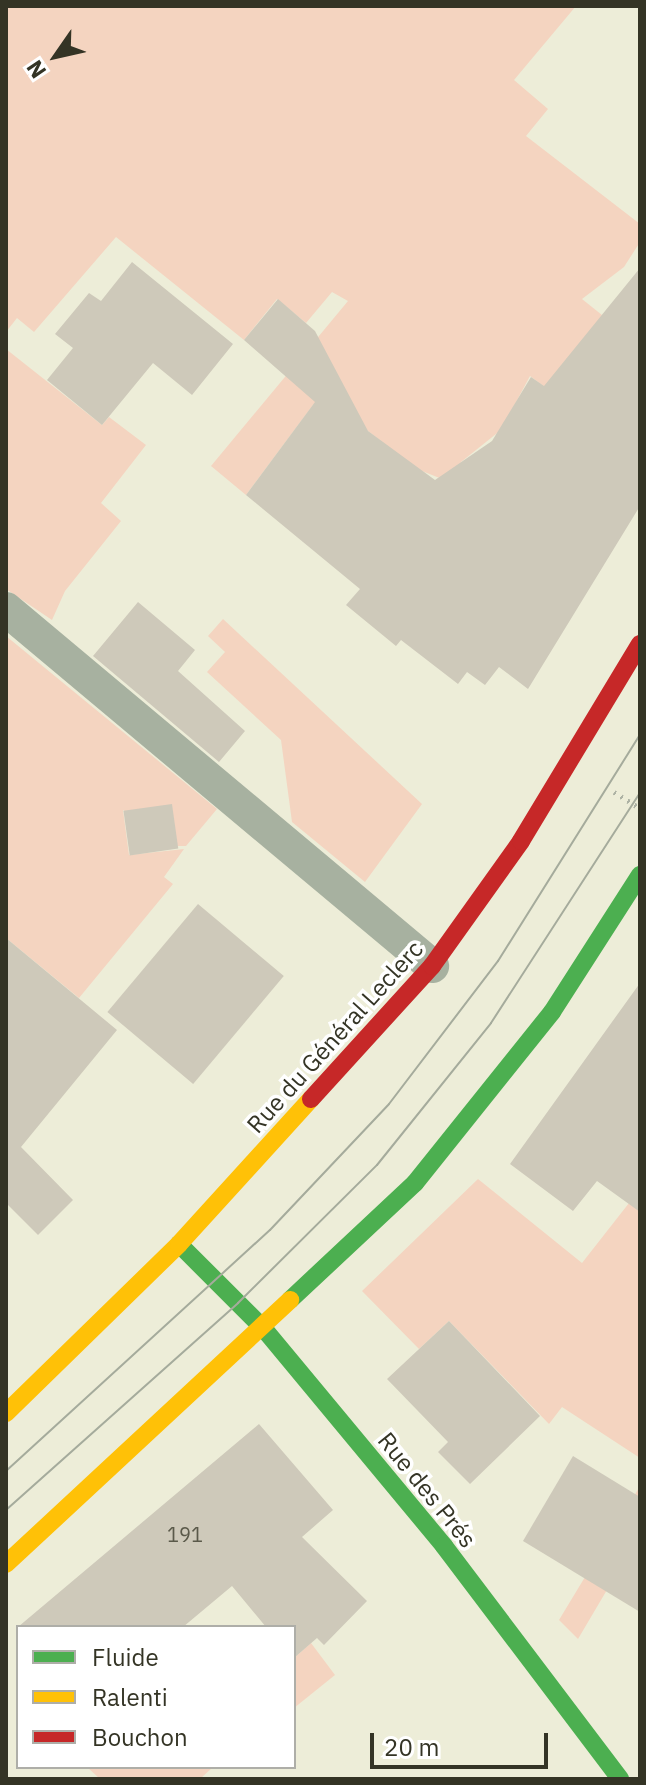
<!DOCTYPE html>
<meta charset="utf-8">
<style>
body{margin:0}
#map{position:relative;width:646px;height:1785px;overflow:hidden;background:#ededd8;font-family:"IBM Plex Sans",sans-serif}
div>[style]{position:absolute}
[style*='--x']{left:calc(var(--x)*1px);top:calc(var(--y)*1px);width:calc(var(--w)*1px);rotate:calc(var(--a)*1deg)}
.green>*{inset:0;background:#f4d4c0}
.building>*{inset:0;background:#cec9ba;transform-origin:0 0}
.path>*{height:5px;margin-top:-2.5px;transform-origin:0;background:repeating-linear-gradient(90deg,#adb2a4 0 2px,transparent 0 8px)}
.lane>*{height:34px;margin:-17px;padding:0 17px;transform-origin:17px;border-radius:17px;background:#a7b1a0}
.fast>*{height:18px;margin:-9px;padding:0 9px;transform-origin:9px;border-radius:9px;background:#4caf50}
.slow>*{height:18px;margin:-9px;padding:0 9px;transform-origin:9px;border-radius:9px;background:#ffc107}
.jam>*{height:18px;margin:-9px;padding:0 9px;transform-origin:9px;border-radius:9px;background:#c62828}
.tram>*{height:2px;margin:-1px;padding:0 1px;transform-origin:1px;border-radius:1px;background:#a5ab9c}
span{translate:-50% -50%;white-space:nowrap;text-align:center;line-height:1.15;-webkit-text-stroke:7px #fff;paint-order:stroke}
.number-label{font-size:20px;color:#5a594a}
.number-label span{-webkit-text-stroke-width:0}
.street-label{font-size:24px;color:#343425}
.frame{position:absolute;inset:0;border:8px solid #343425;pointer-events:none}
.legend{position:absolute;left:16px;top:1625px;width:280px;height:144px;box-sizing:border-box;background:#fff;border:2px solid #aeaea8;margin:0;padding:10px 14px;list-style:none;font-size:24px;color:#343425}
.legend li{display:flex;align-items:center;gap:16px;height:40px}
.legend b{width:40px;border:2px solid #aeaea8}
.north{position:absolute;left:16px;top:16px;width:80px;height:80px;-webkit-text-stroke:6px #fff;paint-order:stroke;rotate:236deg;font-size:22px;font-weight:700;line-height:32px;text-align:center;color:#343425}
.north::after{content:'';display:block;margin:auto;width:28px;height:36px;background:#343425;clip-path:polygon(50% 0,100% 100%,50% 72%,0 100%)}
.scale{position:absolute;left:370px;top:1733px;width:178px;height:36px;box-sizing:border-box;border:4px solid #343425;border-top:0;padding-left:10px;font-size:24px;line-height:28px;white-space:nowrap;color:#343425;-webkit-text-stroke:6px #fff;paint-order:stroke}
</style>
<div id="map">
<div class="green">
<i style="clip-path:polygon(6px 6px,576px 6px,514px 80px,548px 109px,526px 136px,640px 224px,640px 242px,624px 267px,582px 299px,602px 315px,550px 391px,530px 376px,501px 430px,461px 462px,452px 483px,417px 469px,368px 431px,313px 405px,246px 495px,211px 466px,348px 301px,332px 292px,306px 323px,277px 299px,244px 340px,116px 237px,34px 332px,17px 318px,6px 332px)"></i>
<i style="clip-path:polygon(6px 349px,102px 425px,109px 417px,146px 445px,101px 503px,121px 521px,65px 591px,52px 620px,6px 589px)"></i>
<i style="clip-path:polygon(223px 619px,422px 804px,365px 882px,292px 822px,281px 740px,207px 672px,225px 652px,208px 636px)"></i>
<i style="clip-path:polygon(6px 636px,217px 809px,186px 846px,177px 846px,123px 810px,129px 855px,184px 849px,164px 877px,173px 884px,79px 998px,6px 938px)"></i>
<i style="clip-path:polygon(478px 1179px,582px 1263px,640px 1189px,640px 1458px,562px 1407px,549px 1424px,449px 1321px,419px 1349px,362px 1291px)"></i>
<i style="clip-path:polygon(640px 1486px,640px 1573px,614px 1578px,578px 1639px,559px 1620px)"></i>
<i style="clip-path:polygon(311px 1643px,335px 1675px,294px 1708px,294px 1658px)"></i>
<i style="clip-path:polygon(87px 1767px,213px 1767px,200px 1779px,100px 1779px)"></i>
</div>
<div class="building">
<i style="clip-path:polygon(132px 262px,233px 344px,192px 395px,153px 363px,102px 425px,47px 380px,73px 348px,55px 334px,89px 293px,101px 301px)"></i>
<i style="clip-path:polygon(640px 268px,640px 506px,528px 689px,499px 667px,485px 685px,467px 672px,458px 684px,401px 640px,396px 646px,346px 605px,360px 589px,246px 495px,315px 402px,244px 340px,278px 299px,315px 331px,368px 431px,435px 480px,492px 441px,531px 377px,544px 386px)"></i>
<i style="clip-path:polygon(138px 602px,195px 650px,178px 671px,245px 731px,219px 762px,93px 656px)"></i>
<i style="left:172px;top:804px;width:45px;height:49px;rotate:82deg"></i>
<i style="left:198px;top:904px;width:112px;height:141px;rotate:40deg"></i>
<i style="clip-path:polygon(6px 938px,117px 1030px,21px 1147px,73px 1200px,38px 1235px,6px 1203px)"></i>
<i style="clip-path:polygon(640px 983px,640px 1212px,597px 1181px,573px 1211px,510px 1164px)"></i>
<i style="clip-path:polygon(449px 1321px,540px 1416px,470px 1484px,438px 1452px,448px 1442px,387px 1379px)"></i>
<i style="clip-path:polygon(259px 1424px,333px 1510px,302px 1537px,367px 1601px,324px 1645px,317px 1638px,294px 1658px,294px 1627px,266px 1627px,232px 1586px,183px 1627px,18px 1627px)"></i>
<i style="clip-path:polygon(573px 1456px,640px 1497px,640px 1612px,523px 1541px)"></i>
</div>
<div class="path">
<i style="--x:614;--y:792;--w:31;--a:32"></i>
</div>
<div class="lane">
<i style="--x:6;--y:609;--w:556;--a:39.96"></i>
</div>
<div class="fast">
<i style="--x:179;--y:1244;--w:120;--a:45"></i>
<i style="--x:264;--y:1329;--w:282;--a:50.3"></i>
<i style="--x:444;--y:1546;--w:292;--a:52.9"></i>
<i style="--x:290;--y:1300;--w:171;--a:-43.1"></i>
<i style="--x:415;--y:1183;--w:219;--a:-51.3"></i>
<i style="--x:552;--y:1012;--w:163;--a:-57.3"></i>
</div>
<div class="slow">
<i style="--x:6;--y:1413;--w:242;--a:-44.3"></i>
<i style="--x:179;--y:1244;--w:196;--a:-47.7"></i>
<i style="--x:6;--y:1564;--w:388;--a:-42.9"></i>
</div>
<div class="jam">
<i style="--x:311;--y:1099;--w:180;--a:-47.7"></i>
<i style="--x:432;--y:966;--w:153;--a:-54.5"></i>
<i style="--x:521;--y:841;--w:230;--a:-58.9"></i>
</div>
<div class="tram">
<i style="--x:6;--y:1471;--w:357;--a:-42.4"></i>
<i style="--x:270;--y:1230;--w:173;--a:-46.6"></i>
<i style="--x:389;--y:1104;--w:180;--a:-52.7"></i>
<i style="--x:498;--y:961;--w:267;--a:-57.9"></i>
<i style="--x:6;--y:1510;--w:311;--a:-41.7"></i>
<i style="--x:238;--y:1303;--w:196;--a:-44.8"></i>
<i style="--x:377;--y:1165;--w:182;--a:-51.2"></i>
<i style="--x:491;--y:1023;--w:274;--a:-57.1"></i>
</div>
<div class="number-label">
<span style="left:185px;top:1534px">191</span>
</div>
<div class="street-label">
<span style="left:335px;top:1037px;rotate:-48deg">Rue du Général Leclerc</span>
<span style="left:427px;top:1490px;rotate:51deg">Rue des Prés</span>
</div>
<div class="frame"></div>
<ul class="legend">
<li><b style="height:10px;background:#4caf50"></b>Fluide</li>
<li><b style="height:10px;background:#ffc107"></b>Ralenti</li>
<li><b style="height:10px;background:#c62828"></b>Bouchon</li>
</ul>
<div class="north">N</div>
<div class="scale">20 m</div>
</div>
